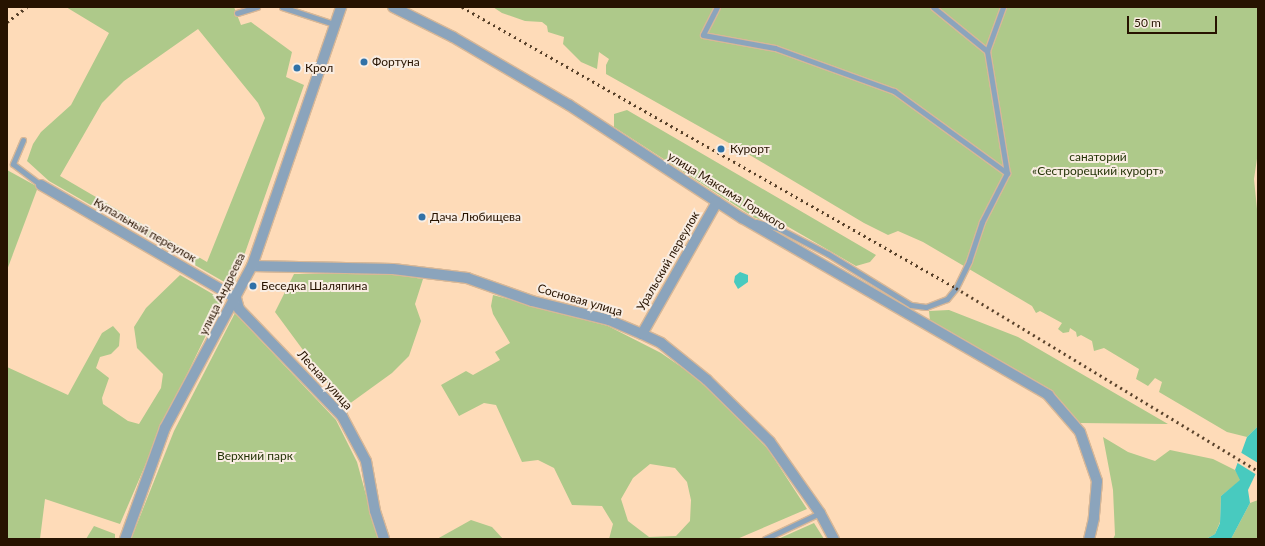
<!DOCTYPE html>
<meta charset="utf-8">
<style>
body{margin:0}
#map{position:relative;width:1265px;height:546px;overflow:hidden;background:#fedbb8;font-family:Lato,sans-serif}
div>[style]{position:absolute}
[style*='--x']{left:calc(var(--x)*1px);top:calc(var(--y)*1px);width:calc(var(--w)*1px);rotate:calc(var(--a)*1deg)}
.green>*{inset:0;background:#aec98a}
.water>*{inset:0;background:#48cabf}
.pier>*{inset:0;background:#fedbb8}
.roads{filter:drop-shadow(1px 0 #d7b797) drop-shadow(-1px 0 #d7b797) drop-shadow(0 1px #d7b797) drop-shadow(0 -1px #d7b797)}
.service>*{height:5px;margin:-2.5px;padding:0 2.5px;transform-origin:2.5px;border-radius:2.5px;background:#8ba4bc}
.minor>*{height:10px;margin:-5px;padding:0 5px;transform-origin:5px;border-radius:5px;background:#8ba4bc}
.rail>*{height:3px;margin-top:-1.5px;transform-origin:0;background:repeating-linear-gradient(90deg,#574029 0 2px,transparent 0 6px)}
.dots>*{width:11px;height:11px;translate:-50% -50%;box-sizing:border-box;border:2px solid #f9ede2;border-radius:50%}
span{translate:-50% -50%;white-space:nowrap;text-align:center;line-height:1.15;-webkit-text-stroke:4px #f9ede2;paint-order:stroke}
.poi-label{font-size:12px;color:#271300}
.left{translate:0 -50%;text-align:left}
.park-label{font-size:12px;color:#253408}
.street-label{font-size:12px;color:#271300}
.frame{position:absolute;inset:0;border:8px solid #271300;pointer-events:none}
.scale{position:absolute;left:1127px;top:16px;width:90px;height:18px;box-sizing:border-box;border:2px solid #271300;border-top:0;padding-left:5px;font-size:12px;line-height:14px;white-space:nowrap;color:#271300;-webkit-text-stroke:3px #f9ede2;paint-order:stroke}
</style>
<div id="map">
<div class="green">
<i style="clip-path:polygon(evenodd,66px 7px,234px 7px,241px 25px,251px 22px,292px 52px,286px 77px,304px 85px,233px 287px,49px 181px,27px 161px,33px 144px,41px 132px,71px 105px,109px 33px,66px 7px,198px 29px,258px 103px,265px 118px,207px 262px,60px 176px,102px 103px,124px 81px,198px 29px)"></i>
<i style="clip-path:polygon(493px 7px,1258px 7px,1258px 152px,1254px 179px,1258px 219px,1258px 426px,1247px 437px,1227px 432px,1159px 392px,1162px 382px,1155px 378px,1148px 386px,1136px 379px,1139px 369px,1104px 348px,1094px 351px,1092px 341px,1081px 335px,1077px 337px,1076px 332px,1070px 328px,1069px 332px,1063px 333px,1058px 329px,1062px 323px,1040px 311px,1036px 313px,1032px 306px,923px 242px,898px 231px,888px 235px,864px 223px,743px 151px,606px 74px,606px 65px,609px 59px,599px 52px,597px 69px,581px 62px,563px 44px,564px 37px,548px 32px,547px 26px,542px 22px,525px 21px,502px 13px)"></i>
<i style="clip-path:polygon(627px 110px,876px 255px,870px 262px,856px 266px,785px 225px,755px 218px,614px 127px,614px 114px)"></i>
<i style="clip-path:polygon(7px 170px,38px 187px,7px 270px)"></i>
<i style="clip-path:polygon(294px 274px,390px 274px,423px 279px,415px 304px,421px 321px,409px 356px,392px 373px,345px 407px,275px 312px)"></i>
<i style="clip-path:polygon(180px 275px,223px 300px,162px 426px,120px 524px,45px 499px,40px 539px,7px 539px,7px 367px,68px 395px,102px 333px,113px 326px,120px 334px,119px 346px,111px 354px,100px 357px,96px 368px,109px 378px,102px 398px,103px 404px,128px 421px,139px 424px,161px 388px,163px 374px,137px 348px,134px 327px,146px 308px)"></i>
<i style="clip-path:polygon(evenodd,493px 295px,608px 326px,661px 353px,703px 382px,768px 449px,807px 509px,737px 539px,609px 539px,613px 524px,602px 506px,572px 505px,554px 468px,538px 460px,522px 462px,496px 405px,484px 403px,459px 416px,441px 385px,466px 371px,473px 375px,500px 360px,495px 352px,510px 343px,493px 314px,491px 306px,493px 295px,650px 464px,675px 468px,687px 482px,691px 500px,690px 521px,676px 536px,649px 537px,628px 521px,621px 499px,633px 478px,650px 464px)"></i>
<i style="clip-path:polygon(949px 310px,1018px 337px,1168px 424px,1080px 423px,1050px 391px,930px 321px,929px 311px)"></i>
<i style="clip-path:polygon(235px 313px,336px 420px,357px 462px,378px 539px,131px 539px,174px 431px)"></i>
<i style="clip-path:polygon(1103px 437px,1128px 452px,1155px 461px,1170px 450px,1213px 459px,1235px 470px,1241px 480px,1221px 496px,1220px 522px,1215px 534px,1206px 539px,1113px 539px,1115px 535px,1113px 490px)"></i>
<i style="clip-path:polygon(1258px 500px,1258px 539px,1231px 539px,1250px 503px)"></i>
<i style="clip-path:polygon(471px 520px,492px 527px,503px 539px,437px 539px)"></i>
<i style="clip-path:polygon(814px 523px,824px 539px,778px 539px)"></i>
<i style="clip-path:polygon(94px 526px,115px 534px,115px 539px,86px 539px)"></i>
</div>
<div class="water">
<i style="clip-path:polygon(740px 272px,748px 275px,748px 282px,738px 289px,734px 282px,735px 276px)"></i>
<i style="clip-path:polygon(1258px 426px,1258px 469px,1248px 490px,1250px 503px,1231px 539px,1206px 539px,1215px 534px,1220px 523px,1221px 496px,1240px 480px,1235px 470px,1247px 437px)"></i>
</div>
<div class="pier">
<i style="clip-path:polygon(1240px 452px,1258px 463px,1257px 475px,1236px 462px)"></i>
</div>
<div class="roads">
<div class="service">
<i style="--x:282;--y:7;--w:55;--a:18.1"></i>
<i style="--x:717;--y:7;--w:31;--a:117"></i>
<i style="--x:703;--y:35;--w:73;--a:10.2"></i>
<i style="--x:775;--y:48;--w:127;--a:19.9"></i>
<i style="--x:894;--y:91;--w:140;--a:36"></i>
<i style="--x:1007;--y:173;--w:124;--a:-99.3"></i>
<i style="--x:987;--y:51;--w:47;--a:-70"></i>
<i style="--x:933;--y:7;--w:70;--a:39.2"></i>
<i style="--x:237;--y:13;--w:21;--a:-17"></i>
<i style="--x:23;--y:140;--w:26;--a:113"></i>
<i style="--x:13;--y:164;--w:35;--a:37"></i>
<i style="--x:756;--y:222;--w:25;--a:16"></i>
<i style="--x:780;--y:229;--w:54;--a:27.5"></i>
<i style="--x:828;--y:254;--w:97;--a:31.6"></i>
<i style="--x:911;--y:305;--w:15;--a:8"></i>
<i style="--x:926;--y:307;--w:22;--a:-21"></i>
<i style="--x:947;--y:299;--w:14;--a:-51"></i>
<i style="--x:956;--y:288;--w:30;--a:-64"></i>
<i style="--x:969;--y:261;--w:41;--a:-71.6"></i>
<i style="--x:982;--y:222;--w:55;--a:-63"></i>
<i style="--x:765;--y:539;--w:61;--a:-25.3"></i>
</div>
<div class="minor">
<i style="--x:393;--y:7;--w:67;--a:26.6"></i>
<i style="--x:453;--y:37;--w:134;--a:30.4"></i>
<i style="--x:569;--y:105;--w:207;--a:33.2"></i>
<i style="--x:742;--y:218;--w:354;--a:30"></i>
<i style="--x:1048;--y:395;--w:49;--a:49.1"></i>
<i style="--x:1080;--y:432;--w:52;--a:70.9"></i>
<i style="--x:1097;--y:481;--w:37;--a:95"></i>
<i style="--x:1094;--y:518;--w:22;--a:103"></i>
<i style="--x:41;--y:185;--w:225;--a:30.1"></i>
<i style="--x:236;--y:298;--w:11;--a:75"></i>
<i style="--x:239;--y:309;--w:149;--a:46.1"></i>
<i style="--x:342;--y:416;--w:51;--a:61.9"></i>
<i style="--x:366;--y:461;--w:51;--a:79.8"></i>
<i style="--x:375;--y:511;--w:29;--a:72"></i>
<i style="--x:252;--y:266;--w:141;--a:1.2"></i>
<i style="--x:393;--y:269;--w:75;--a:6.9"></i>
<i style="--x:467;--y:278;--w:69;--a:19.5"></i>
<i style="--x:532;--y:301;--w:79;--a:13.9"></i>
<i style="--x:609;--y:320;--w:36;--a:23"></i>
<i style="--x:642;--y:334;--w:21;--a:25"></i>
<i style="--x:661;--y:343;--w:59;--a:38.8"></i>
<i style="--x:707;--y:380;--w:88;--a:44.5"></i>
<i style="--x:770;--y:442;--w:87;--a:54.8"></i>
<i style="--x:820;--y:513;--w:30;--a:62"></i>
<i style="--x:642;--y:334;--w:152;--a:-60.4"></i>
<i style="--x:125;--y:539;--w:118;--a:-70.2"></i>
<i style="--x:165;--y:428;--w:184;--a:-61.8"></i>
<i style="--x:252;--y:266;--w:274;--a:-71"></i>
</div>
</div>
<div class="rail">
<i style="--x:462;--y:7;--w:568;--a:29.63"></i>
<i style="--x:956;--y:288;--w:353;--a:31.2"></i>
<i style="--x:7;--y:22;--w:25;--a:-37"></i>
</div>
<div class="dots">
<i style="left:364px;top:62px;background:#3071a7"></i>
<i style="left:297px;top:68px;background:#3071a7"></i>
<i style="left:721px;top:149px;background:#3071a7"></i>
<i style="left:422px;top:217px;background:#3071a7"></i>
<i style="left:253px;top:286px;background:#3071a7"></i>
</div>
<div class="poi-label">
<span class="left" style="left:372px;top:62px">Фортуна</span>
<span class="left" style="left:305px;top:68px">Крол</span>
<span class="left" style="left:730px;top:149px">Курорт</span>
<span class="left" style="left:430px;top:217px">Дача Любищева</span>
<span class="left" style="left:261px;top:286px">Беседка Шаляпина</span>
</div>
<div class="park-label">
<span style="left:1098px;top:164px">санаторий<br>«Сестрорецкий курорт»</span>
<span style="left:255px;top:456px">Верхний парк</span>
</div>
<div class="street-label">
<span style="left:727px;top:191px;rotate:32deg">улица Максима Горького</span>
<span style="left:145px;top:230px;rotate:30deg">Купальный переулок</span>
<span style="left:668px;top:261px;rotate:-60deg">Уральский переулок</span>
<span style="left:222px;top:294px;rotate:-64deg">улица Андреева</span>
<span style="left:580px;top:300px;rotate:16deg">Сосновая улица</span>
<span style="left:325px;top:380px;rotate:48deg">Лесная улица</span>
</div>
<div class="frame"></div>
<div class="scale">50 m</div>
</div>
